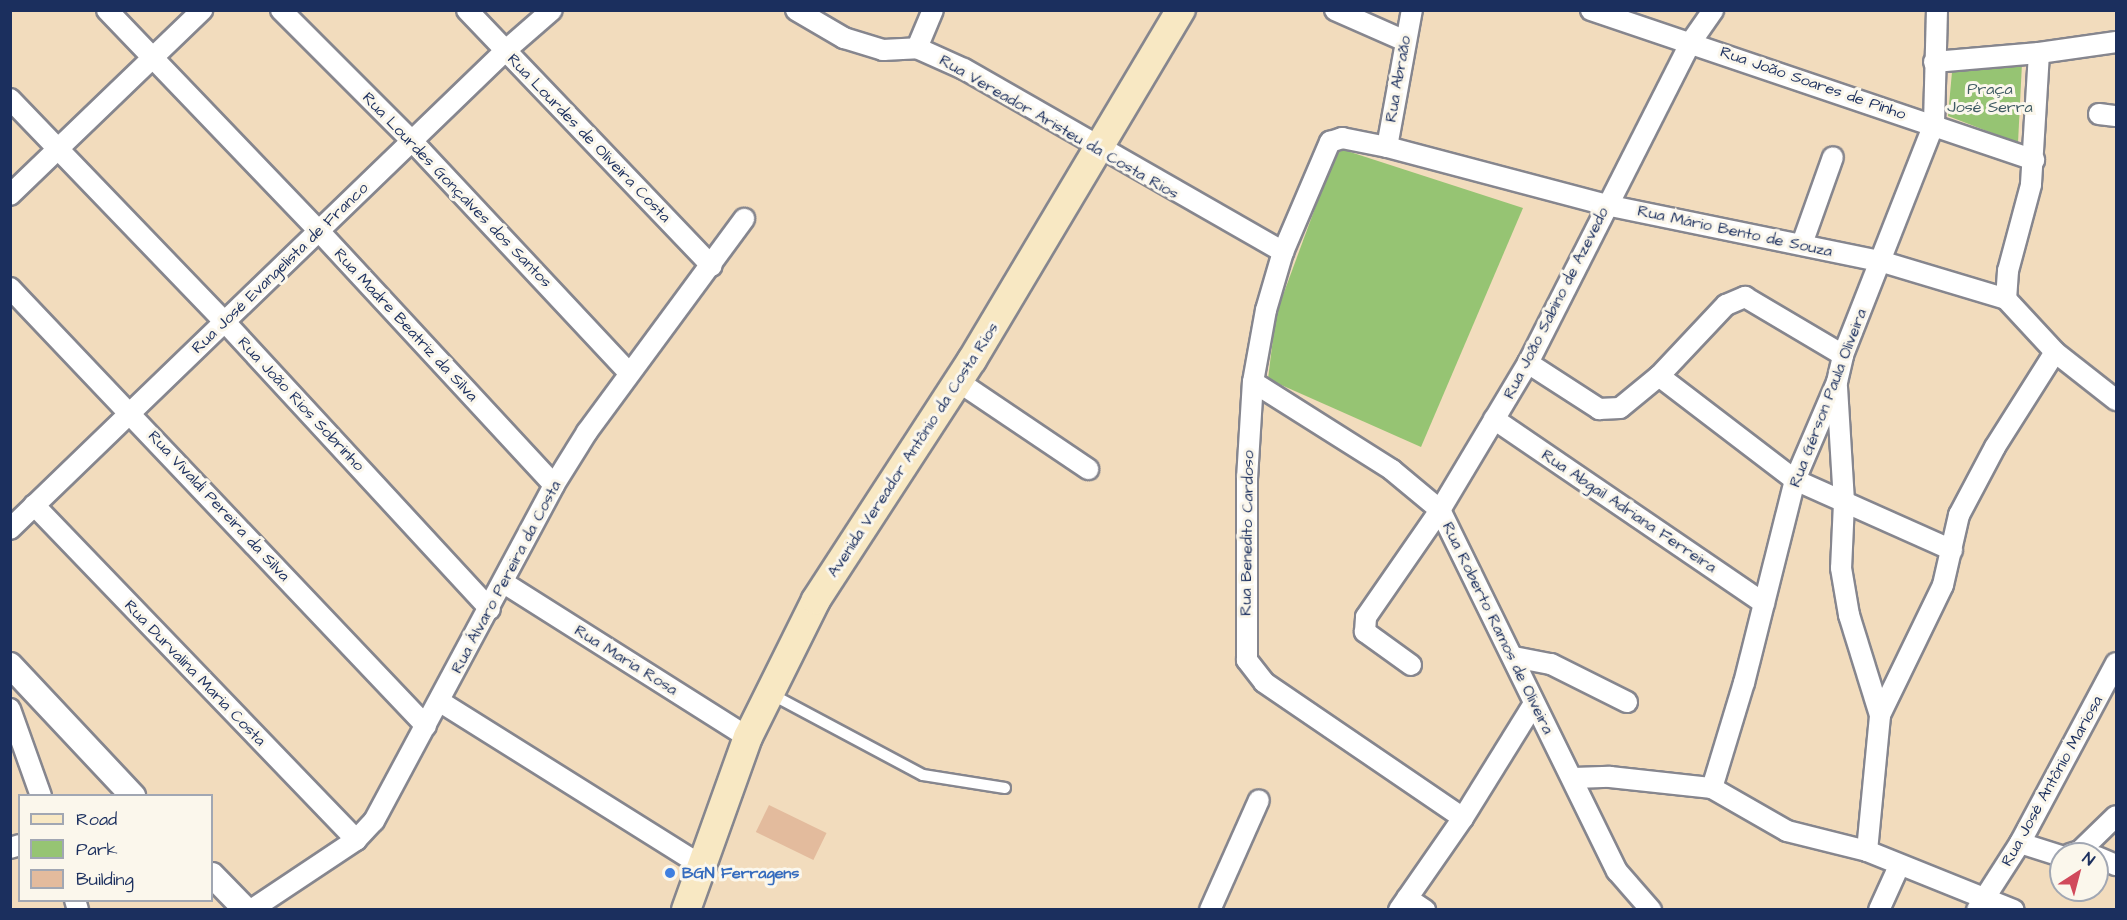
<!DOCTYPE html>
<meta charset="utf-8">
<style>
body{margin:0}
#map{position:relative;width:2127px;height:920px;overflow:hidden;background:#f2dcbd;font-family:"Architects Daughter",sans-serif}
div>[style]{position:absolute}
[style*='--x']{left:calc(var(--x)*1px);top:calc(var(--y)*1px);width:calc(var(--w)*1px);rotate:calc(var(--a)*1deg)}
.green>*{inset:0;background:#96c473}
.building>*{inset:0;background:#e3bb9d;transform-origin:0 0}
.roads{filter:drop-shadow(2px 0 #86868e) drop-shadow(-2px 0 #86868e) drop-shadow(0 2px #86868e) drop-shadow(0 -2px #86868e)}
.service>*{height:10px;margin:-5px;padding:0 5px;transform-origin:5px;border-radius:5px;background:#fff}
.minor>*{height:20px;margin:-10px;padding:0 10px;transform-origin:10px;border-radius:10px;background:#fff}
.tertiary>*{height:24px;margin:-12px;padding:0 12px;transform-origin:12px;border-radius:12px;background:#fff}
.secondary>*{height:28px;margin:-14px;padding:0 14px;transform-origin:14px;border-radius:14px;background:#f8e8c3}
.dots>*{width:16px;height:16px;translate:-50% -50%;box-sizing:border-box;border:3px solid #fbf7ec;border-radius:50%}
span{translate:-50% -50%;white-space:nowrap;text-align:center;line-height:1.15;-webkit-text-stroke:6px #fbf7ec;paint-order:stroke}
.street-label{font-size:16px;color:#1b2f5e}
.park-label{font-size:16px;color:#405c64}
.shop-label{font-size:16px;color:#366cbe;font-weight:700}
.left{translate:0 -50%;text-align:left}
.frame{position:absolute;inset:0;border:12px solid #1b2f5e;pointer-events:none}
.legend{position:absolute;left:18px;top:794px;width:195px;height:108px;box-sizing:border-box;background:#fbf7ec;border:2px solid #a1a7b3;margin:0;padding:8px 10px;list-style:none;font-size:18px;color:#1b2f5e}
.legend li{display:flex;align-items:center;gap:12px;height:30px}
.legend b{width:30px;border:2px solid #a1a7b3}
.north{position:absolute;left:2049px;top:842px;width:60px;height:60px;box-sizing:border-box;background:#fbf7ec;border:2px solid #a1a7b3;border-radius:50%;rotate:36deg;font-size:16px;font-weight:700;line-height:24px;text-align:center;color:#1b2f5e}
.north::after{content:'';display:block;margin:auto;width:21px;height:27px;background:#d1495b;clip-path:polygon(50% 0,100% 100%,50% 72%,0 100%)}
</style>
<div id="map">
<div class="green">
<i style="clip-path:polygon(2022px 63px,2018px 143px,1948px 116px,1952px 72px)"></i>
<i style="clip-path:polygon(1344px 150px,1523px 208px,1421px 447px,1268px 379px,1276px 314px,1335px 154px)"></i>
</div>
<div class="building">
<i style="left:769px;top:805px;width:64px;height:30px;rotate:26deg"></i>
</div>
<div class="roads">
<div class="service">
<i style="--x:771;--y:694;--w:172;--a:28.1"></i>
<i style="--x:923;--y:775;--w:83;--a:9"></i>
</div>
<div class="minor">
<i style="--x:107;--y:10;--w:305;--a:46.2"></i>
<i style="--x:318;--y:230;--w:347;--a:47.2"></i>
<i style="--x:281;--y:10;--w:187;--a:45"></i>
<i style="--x:413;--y:142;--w:316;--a:46.9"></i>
<i style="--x:467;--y:10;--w:354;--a:46.3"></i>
<i style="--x:796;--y:10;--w:56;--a:30.3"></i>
<i style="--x:844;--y:38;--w:41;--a:17.1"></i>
<i style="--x:883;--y:50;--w:34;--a:-3"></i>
<i style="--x:917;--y:48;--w:51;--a:24.1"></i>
<i style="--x:964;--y:69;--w:368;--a:29.8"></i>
<i style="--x:1335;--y:10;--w:74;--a:23.8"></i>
<i style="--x:1591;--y:10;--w:468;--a:18.7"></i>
<i style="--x:917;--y:48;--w:41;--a:-67.2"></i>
<i style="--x:2039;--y:53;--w:132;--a:93.5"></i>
<i style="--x:2031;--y:185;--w:89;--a:105"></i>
<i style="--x:2008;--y:271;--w:28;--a:94"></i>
<i style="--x:2006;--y:299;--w:72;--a:47.2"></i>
<i style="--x:2055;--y:352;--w:78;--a:38.2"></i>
<i style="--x:1934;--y:62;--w:105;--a:-4.9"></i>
<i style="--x:2039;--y:53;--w:78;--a:-8.1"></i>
<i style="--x:10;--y:99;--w:308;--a:46.1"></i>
<i style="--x:224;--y:321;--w:392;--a:47.3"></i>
<i style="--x:2099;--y:114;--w:17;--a:7"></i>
<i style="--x:1387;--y:147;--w:139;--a:-79.7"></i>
<i style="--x:10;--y:195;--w:267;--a:-43.9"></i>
<i style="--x:1802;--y:244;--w:92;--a:-70.4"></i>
<i style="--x:10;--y:288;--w:604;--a:46.48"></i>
<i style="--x:1528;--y:363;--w:85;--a:32.9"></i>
<i style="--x:1599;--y:409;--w:21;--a:-3"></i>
<i style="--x:1620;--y:408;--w:50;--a:-39.4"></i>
<i style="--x:1659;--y:376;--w:98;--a:-46.7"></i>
<i style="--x:1726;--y:305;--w:21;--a:-23"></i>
<i style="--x:1745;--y:297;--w:114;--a:30.6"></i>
<i style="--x:1659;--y:376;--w:171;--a:37.4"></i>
<i style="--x:1795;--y:480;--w:172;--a:24"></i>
<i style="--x:959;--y:382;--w:156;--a:34"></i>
<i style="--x:1253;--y:382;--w:165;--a:32.3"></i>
<i style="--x:1392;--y:470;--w:62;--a:39.8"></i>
<i style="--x:1440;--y:510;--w:402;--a:63.9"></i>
<i style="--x:1617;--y:871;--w:52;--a:48.9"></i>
<i style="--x:1837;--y:387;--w:116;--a:86.5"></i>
<i style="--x:1844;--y:503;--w:65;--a:92.6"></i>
<i style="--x:1841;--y:568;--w:48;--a:80.3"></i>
<i style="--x:1849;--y:615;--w:105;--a:72.8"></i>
<i style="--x:1494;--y:419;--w:327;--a:34.3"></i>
<i style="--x:34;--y:505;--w:465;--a:46.1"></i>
<i style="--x:10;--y:529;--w:688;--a:-44"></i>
<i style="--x:505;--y:51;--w:62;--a:-41.1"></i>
<i style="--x:504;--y:583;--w:289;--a:32.3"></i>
<i style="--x:1514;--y:657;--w:38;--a:11"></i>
<i style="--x:1551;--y:664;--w:85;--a:26.6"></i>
<i style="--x:1411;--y:665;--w:57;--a:-144.3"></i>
<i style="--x:1365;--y:632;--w:15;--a:-86"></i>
<i style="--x:1366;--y:617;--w:130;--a:-55.3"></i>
<i style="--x:1440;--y:510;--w:171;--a:-59.1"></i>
<i style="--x:1528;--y:363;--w:360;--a:-63.1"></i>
<i style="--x:1691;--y:42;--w:39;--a:-55"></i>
<i style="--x:439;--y:701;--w:313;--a:32.1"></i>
<i style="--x:10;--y:709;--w:92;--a:70.4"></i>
<i style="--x:1574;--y:778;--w:36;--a:-2"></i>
<i style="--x:1610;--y:777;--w:103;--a:6.2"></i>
<i style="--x:1712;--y:788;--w:86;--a:29.8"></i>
<i style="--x:1787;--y:831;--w:82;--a:14"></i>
<i style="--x:1867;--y:851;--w:158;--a:21.9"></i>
<i style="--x:1712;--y:788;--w:110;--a:-73.1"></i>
<i style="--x:1744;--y:683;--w:209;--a:-75.9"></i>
<i style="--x:1795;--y:480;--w:107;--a:-66.8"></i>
<i style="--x:1837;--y:382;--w:28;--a:-77"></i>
<i style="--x:1843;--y:355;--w:248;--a:-68.5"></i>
<i style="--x:1934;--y:124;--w:114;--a:-88.5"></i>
<i style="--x:1463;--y:818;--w:241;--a:-145.7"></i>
<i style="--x:1264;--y:682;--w:28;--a:-128"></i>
<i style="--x:1247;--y:660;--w:181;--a:-90"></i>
<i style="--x:1247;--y:479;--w:97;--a:-86.5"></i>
<i style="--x:1253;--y:382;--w:73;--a:-79.8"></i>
<i style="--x:1266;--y:310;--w:60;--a:-73.7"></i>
<i style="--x:1283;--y:252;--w:120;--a:-66.9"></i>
<i style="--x:1330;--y:142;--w:13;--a:-18"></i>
<i style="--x:1342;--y:138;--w:46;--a:11.3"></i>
<i style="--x:1387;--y:147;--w:227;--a:14.8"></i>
<i style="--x:1606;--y:205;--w:283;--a:11.6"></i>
<i style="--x:1883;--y:262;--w:128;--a:16.7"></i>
<i style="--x:2020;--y:843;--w:43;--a:17.6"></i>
<i style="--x:10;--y:848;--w:10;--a:-17"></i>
<i style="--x:1867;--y:851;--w:137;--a:-84.5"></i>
<i style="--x:1880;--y:715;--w:144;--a:-64.1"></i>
<i style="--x:1943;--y:585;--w:72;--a:-77.1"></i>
<i style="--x:1959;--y:515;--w:77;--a:-62.1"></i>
<i style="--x:1995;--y:447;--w:112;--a:-57.7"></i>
<i style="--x:2070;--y:854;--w:10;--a:-17"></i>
<i style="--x:2080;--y:851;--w:50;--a:-44.2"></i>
<i style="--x:2097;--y:857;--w:21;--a:23"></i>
<i style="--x:1407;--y:898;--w:22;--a:34"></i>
<i style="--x:75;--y:900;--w:10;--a:73"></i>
<i style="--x:251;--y:910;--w:126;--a:-33.7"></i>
<i style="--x:356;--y:840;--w:26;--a:-47"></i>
<i style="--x:374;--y:821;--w:381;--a:-61.8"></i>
<i style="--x:554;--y:485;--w:62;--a:-58.1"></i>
<i style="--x:587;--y:432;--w:265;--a:-53.6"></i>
<i style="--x:1210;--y:910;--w:120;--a:-66"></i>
<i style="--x:1399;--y:910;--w:112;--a:-55.2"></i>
<i style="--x:1463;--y:818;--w:133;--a:-58.2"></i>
<i style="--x:1879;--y:910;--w:48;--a:-65.6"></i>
<i style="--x:1977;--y:910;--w:80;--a:-57.3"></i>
<i style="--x:2020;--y:843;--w:204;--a:-61.9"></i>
</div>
<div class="tertiary">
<i style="--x:10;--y:665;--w:180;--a:46.8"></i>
<i style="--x:212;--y:875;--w:49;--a:45.8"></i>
</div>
<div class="secondary">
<i style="--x:686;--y:910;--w:184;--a:-70.3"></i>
<i style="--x:748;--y:737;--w:153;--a:-63.6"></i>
<i style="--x:816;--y:600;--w:286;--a:-57"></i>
<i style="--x:972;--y:360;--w:408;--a:-59.2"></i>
</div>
</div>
<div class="dots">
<i style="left:670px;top:873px;background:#3f7fe0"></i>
</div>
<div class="street-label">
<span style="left:1398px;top:79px;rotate:-80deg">Rua Abraão</span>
<span style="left:1813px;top:83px;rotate:19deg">Rua João Soares de Pinho</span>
<span style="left:1059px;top:127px;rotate:30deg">Rua Vereador Aristeu da Costa Rios</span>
<span style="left:589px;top:138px;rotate:46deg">Rua Lourdes de Oliveira Costa</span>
<span style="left:457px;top:190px;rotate:46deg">Rua Lourdes Gonçalves dos Santos</span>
<span style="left:1735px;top:231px;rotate:12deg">Rua Mário Bento de Souza</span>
<span style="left:280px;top:268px;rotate:-44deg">Rua José Evangelista de Franco</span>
<span style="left:1556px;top:303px;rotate:-63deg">Rua João Sabino de Azevedo</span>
<span style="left:406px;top:325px;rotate:47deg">Rua Madre Beatriz da Silva</span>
<span style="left:1828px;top:398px;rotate:-69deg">Rua Gérson Paula Oliveira</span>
<span style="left:301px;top:404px;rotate:47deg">Rua João Rios Sobrinho</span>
<span style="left:913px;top:450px;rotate:-57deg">Avenida Vereador Antônio da Costa Rios</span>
<span style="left:219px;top:506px;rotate:47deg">Rua Vivaldi Pereira da Silva</span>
<span style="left:1629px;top:511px;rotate:34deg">Rua Abgail Adriana Ferreira</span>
<span style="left:1247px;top:533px;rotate:-89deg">Rua Benedito Cardoso</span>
<span style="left:506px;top:577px;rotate:-62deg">Rua Álvaro Pereira da Costa</span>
<span style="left:1498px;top:628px;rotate:64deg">Rua Roberto Ramos de Oliveira</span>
<span style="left:626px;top:660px;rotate:32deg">Rua Maria Rosa</span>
<span style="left:195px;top:673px;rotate:46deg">Rua Durvalina Maria Costa</span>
<span style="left:2052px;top:781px;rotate:-61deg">Rua José Antônio Mariosa</span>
</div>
<div class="park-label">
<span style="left:1990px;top:98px">Praça<br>José Serra</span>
</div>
<div class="shop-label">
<span class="left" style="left:682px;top:873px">BGN Ferragens</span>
</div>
<div class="frame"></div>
<ul class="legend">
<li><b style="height:8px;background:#f8e8c3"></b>Road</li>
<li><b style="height:16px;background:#96c473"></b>Park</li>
<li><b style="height:16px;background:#e3bb9d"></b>Building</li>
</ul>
<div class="north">N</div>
</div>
